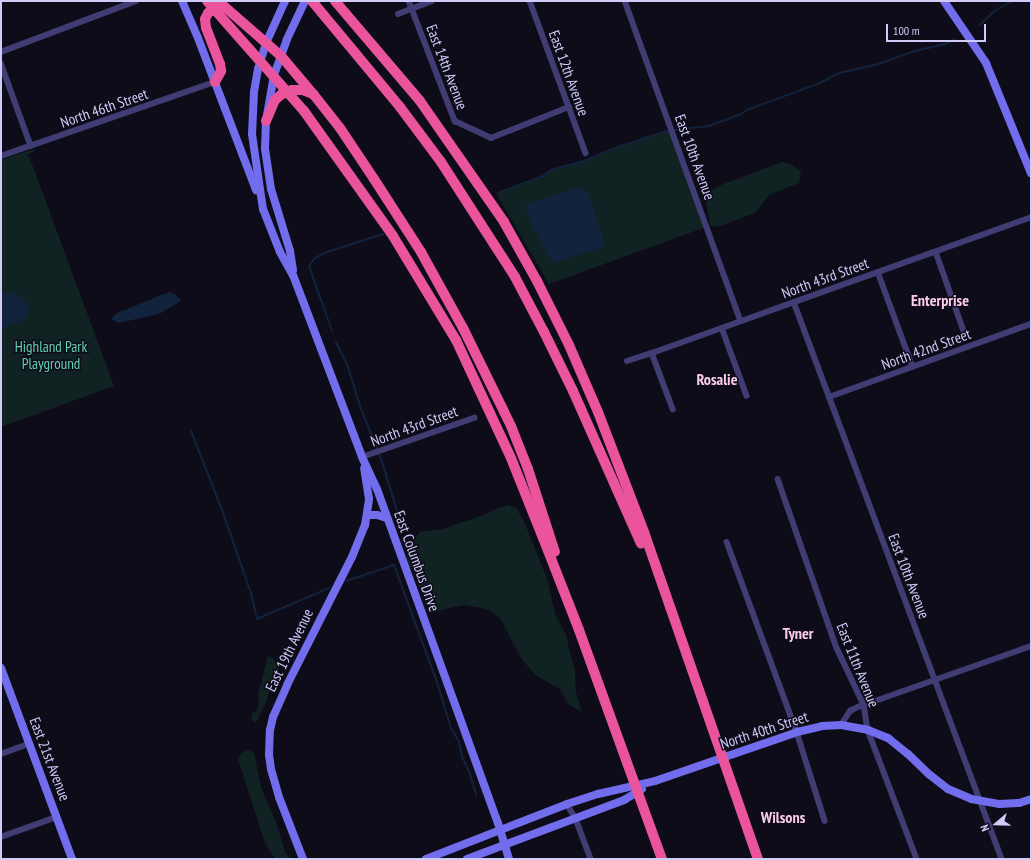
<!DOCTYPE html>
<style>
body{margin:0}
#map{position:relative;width:1032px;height:860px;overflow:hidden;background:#0f0c19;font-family:"PT Sans Narrow",sans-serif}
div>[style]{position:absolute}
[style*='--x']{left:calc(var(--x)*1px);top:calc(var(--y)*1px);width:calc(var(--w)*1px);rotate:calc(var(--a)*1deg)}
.green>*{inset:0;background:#102222}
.water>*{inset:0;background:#12233d}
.stream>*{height:2px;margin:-1px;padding:0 1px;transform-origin:1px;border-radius:1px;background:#12233d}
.street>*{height:5.5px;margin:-2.75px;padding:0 2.75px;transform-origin:2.75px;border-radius:2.75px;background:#3f3d73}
.secondary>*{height:8px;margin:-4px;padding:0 4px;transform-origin:4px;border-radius:4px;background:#716ded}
.highway>*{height:10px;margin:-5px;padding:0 5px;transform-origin:5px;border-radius:5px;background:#ea549c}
span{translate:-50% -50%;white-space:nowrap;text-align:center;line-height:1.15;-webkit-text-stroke:3px #0f0c19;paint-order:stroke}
.street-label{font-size:15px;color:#d0cbf9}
.park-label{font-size:15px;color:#61cfb3}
.neighbourhood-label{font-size:16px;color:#f9cde9;font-weight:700}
.frame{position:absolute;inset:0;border:2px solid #d0cbf9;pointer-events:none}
.north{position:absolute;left:976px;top:804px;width:40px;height:40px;-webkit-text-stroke:3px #0f0c19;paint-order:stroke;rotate:250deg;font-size:11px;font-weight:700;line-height:16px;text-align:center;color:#d0cbf9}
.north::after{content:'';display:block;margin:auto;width:14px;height:18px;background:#d0cbf9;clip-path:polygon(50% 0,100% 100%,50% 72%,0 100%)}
.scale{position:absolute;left:886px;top:24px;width:100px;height:18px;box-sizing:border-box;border:2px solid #d0cbf9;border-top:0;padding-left:5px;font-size:12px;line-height:14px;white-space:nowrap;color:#d0cbf9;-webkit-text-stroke:3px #0f0c19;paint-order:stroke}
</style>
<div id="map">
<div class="green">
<i style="clip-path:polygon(670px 130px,706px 227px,549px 284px,496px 193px,543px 176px,553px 169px,584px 161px,615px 148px)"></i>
<i style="clip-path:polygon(34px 149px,35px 151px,28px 154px,26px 157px,29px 156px,114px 386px,1px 427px,1px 160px)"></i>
<i style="clip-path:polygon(782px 162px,791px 164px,801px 172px,799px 183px,769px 195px,755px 213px,717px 227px,710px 225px,706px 201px,713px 189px,721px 185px)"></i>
<i style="clip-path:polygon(508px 505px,516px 508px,524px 521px,548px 581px,555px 614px,566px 635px,571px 656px,575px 672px,576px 692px,582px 712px,568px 704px,560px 689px,535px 675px,521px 658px,500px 618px,487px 609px,464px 605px,437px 611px,426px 605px,414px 572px,407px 561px,409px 543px,420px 532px,442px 529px,481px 516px,498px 508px)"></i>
<i style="clip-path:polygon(268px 656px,273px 658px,279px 666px,266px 702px,256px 723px,252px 720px,252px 714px,257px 710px,259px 702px,258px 695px)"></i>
<i style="clip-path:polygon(248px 750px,254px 753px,261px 787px,276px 822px,285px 852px,291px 859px,275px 859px,265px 843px,238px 759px,241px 753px)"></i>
</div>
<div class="water">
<i style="clip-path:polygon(575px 189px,584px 189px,590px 197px,603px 238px,603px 247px,553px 263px,536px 233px,526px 211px,525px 205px)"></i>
<i style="clip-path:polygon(1px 292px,13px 293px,22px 297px,28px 305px,29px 311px,23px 320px,1px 329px)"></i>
<i style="clip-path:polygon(169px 292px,175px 294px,181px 301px,159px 314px,119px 323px,111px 319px,117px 313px)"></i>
</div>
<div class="stream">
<i style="--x:980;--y:25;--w:18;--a:-45"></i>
<i style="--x:993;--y:12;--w:22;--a:-30"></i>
<i style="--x:500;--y:192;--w:46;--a:-20.4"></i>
<i style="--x:543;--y:176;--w:12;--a:-35"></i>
<i style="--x:553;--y:169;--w:32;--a:-14"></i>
<i style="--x:584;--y:161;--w:34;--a:-23"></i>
<i style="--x:615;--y:148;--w:54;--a:-18.4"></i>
<i style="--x:666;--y:131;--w:43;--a:-6.6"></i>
<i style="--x:709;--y:126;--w:32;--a:-20"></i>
<i style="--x:739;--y:115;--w:12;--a:-31"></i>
<i style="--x:749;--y:109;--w:76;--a:-20.1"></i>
<i style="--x:820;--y:83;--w:21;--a:-28"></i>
<i style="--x:839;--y:73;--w:37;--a:-13"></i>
<i style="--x:875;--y:65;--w:42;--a:-19.3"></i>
<i style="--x:915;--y:51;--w:31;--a:-13"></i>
<i style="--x:945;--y:44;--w:11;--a:-27"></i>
<i style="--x:332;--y:331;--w:69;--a:-109.5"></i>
<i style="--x:309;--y:266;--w:10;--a:-53"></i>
<i style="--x:315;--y:258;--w:13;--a:-27"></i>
<i style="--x:327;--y:252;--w:59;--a:-17.8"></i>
<i style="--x:336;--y:342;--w:28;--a:64"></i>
<i style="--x:348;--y:367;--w:41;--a:72.9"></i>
<i style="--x:360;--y:406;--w:63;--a:68.7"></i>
<i style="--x:383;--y:465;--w:65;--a:73"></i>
<i style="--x:191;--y:431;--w:82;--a:68.5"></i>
<i style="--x:221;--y:507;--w:91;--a:70.8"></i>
<i style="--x:251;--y:593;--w:27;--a:77"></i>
<i style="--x:257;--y:619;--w:78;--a:-23.3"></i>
<i style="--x:346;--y:581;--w:51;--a:-18.4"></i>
<i style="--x:394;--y:565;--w:125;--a:69.8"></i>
<i style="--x:437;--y:682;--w:48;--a:73.1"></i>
<i style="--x:451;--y:728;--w:16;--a:60"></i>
<i style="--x:459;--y:742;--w:14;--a:78"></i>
<i style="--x:462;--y:756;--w:20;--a:66"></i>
<i style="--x:470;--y:774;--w:22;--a:74"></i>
</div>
<div class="street">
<i style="--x:409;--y:1;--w:129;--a:69"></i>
<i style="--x:455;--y:121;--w:40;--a:25"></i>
<i style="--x:491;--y:138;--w:84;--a:-21.7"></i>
<i style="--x:530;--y:1;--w:162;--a:69.8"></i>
<i style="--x:625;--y:1;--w:340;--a:70.1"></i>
<i style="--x:398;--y:14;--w:36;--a:-21"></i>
<i style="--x:1;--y:52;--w:144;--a:-20.7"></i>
<i style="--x:1;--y:63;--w:88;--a:70.1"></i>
<i style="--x:1;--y:156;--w:226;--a:-19.1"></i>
<i style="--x:936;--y:252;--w:84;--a:70.5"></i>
<i style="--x:878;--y:272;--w:101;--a:69.8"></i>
<i style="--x:794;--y:302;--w:595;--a:69.52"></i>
<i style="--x:722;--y:328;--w:72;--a:69.8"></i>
<i style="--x:652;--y:353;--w:60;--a:69.4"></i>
<i style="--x:627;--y:361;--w:26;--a:-18"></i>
<i style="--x:652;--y:353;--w:403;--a:-19.7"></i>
<i style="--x:829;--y:397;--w:215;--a:-19.9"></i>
<i style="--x:362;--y:457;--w:119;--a:-19.2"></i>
<i style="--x:778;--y:479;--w:179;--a:70.8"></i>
<i style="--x:837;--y:648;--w:63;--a:64.7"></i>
<i style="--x:864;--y:705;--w:25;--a:81"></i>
<i style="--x:868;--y:730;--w:138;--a:69.2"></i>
<i style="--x:727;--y:542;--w:202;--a:69.8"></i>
<i style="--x:797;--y:732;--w:93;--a:72.5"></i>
<i style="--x:841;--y:725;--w:17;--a:-57"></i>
<i style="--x:850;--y:711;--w:9;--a:-27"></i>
<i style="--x:858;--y:707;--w:183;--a:-19.4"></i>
<i style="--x:1;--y:754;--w:30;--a:-20"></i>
<i style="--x:567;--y:804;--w:17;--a:59"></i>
<i style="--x:576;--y:819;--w:43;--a:69.4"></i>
<i style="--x:1;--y:837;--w:59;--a:-19.7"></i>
</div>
<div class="secondary">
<i style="--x:182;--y:1;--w:40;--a:66.6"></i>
<i style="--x:198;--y:38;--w:163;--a:69.1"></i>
<i style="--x:285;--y:1;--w:46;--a:114.3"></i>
<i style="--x:266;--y:43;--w:27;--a:107"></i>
<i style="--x:258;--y:69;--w:23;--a:100"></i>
<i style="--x:254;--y:92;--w:42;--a:92.7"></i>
<i style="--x:252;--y:134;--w:76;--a:81.7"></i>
<i style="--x:263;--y:209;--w:46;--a:68.4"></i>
<i style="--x:280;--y:252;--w:26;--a:61"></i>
<i style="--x:293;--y:275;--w:195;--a:69.2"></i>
<i style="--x:362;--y:457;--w:35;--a:65"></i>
<i style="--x:377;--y:489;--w:355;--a:70.1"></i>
<i style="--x:498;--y:823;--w:38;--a:73"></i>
<i style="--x:944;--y:1;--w:75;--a:55.9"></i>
<i style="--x:986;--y:63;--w:119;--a:67.8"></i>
<i style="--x:293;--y:270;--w:19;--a:-99"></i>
<i style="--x:290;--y:251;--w:65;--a:-107"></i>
<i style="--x:271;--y:189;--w:40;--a:-98.5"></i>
<i style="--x:265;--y:149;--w:28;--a:-88"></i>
<i style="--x:266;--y:121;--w:47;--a:-80.1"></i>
<i style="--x:274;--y:75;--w:38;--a:-70"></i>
<i style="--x:287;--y:39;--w:42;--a:-64.7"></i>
<i style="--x:368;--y:515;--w:9;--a:0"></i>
<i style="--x:377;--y:515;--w:9;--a:18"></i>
<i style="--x:1;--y:668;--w:204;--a:69.6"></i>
<i style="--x:303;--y:859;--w:66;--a:-111.2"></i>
<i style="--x:279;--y:797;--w:29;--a:-106"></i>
<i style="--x:271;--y:769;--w:14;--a:-98"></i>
<i style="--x:269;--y:755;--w:25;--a:-88"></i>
<i style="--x:270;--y:730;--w:13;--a:-77"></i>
<i style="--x:273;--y:717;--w:35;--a:-66"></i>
<i style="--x:287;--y:685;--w:144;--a:-63.1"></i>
<i style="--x:352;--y:557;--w:35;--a:-68"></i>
<i style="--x:365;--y:525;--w:26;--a:-81"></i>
<i style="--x:369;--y:499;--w:31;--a:-99"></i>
<i style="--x:426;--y:859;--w:151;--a:-21.3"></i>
<i style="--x:567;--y:804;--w:33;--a:-18"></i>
<i style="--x:598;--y:794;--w:58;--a:-12.8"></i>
<i style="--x:655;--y:781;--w:150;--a:-19"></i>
<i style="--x:797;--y:732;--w:26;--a:-13"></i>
<i style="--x:822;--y:726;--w:19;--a:-3"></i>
<i style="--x:841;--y:725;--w:27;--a:10"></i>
<i style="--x:868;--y:730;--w:22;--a:22"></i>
<i style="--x:888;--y:738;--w:26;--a:39"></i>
<i style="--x:908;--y:754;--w:30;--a:44"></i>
<i style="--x:930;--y:775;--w:23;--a:38"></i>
<i style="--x:948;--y:789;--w:25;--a:23"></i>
<i style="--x:971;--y:799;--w:28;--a:10"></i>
<i style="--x:999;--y:804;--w:20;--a:-3"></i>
<i style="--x:1019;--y:803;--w:13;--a:-18"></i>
<i style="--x:467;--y:859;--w:168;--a:-20.6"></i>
<i style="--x:624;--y:800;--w:21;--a:-31"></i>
</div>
<div class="highway">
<i style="--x:207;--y:1;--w:147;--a:48.6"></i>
<i style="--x:304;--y:111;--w:153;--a:54.5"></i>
<i style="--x:393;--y:236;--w:122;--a:58.8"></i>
<i style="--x:456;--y:340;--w:130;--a:65"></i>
<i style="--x:511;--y:458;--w:86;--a:68.2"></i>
<i style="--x:543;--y:538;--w:99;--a:68.6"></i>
<i style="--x:579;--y:630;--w:244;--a:70.1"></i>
<i style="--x:218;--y:1;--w:84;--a:41.1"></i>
<i style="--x:281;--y:56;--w:51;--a:49.8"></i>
<i style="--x:314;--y:95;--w:42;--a:51.8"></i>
<i style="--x:340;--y:128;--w:61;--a:56.3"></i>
<i style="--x:374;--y:179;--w:87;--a:57.2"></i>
<i style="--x:421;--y:252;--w:87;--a:61.1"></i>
<i style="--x:463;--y:328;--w:109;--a:63.9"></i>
<i style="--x:511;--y:426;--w:46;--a:68.4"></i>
<i style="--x:528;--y:469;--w:87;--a:72"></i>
<i style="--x:312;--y:1;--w:138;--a:50.3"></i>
<i style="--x:400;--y:107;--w:69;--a:53.3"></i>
<i style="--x:441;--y:162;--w:137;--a:57.2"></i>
<i style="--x:515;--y:277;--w:62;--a:62.2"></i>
<i style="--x:544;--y:332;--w:66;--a:63.8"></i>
<i style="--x:573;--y:391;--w:167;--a:66"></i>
<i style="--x:335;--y:1;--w:131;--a:49.6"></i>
<i style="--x:420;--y:101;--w:147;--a:55.2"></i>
<i style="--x:504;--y:222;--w:68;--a:60.8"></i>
<i style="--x:537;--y:281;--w:72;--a:63.4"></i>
<i style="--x:569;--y:345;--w:73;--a:66.6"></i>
<i style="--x:598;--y:412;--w:129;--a:69"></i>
<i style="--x:644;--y:532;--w:346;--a:70.8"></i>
<i style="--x:215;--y:82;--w:13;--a:-61"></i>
<i style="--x:221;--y:71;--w:7;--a:-98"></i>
<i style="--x:220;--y:64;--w:39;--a:-111"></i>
<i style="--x:206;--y:28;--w:9;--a:-96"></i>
<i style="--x:205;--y:19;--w:7;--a:-63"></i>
<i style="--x:208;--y:13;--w:8;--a:-30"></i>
<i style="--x:215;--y:9;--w:4;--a:0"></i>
<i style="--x:266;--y:121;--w:23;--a:-67"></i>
<i style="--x:275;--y:100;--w:9;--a:-41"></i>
<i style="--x:282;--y:94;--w:11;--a:-22"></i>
<i style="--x:292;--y:90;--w:11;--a:0"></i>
<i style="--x:303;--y:90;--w:11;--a:22"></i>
</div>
<div class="street-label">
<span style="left:447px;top:67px;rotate:69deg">East 14th Avenue</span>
<span style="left:569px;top:73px;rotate:70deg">East 12th Avenue</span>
<span style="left:104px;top:108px;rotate:-19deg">North 46th Street</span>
<span style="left:695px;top:157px;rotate:70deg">East 10th Avenue</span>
<span style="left:825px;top:278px;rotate:-20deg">North 43rd Street</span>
<span style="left:926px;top:349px;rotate:-20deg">North 42nd Street</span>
<span style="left:414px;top:426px;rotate:-20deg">North 43rd Street</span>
<span style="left:417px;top:561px;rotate:70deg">East Columbus Drive</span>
<span style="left:909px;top:576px;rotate:69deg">East 10th Avenue</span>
<span style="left:289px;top:650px;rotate:-64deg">East 19th Avenue</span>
<span style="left:858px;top:665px;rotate:68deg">East 11th Avenue</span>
<span style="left:764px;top:730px;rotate:-18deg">North 40th Street</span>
<span style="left:50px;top:759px;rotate:69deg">East 21st Avenue</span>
</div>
<div class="park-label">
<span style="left:51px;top:355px">Highland Park<br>Playground</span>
</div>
<div class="neighbourhood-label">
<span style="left:940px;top:300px">Enterprise</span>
<span style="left:717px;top:379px">Rosalie</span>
<span style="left:798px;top:633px">Tyner</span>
<span style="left:783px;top:817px">Wilsons</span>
</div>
<div class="frame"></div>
<div class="north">N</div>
<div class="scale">100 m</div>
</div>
